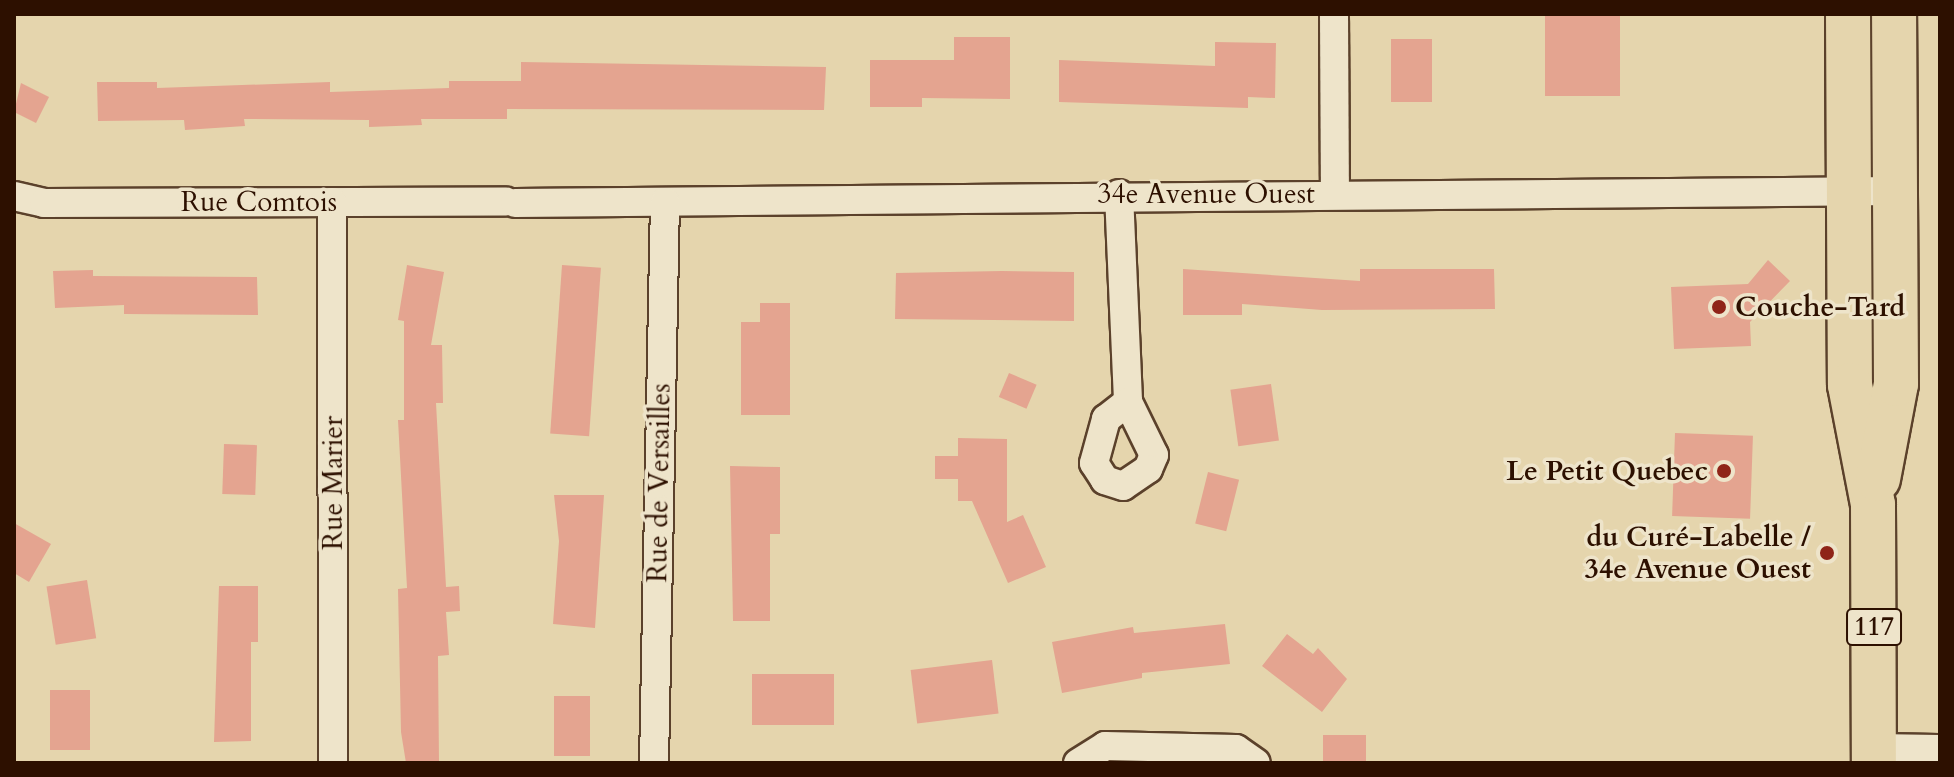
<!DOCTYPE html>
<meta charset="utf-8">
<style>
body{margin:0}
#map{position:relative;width:1954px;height:777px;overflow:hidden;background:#e5d5ad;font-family:Cardo,serif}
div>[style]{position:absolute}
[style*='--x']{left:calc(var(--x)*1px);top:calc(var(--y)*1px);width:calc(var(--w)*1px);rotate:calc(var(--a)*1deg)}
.building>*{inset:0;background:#e4a490;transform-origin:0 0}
.roads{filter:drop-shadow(2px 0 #5b412b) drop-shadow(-2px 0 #5b412b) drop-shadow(0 2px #5b412b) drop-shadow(0 -2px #5b412b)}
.minor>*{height:28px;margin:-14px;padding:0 14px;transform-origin:14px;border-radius:14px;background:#eee4ca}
.primary>*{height:44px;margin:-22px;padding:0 22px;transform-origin:22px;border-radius:22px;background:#e5d5ad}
.dots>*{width:22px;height:22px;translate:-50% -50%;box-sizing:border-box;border:4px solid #eee4ca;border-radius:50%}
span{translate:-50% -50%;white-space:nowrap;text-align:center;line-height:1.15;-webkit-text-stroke:7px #eee4ca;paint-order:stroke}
.shield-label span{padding:2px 6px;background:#eee4ca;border:2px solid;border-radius:6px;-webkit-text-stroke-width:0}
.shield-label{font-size:26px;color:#2d1000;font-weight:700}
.street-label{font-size:28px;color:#2d1000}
.poi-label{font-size:28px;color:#2d1000;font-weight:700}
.left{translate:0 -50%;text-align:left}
.right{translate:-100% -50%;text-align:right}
.frame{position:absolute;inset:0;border:16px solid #2d1000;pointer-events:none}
</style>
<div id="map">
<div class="building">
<i style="left:1545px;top:14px;width:75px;height:82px"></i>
<i style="clip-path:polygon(954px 37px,1010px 37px,1010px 99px,922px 98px,922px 107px,870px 107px,870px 60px,954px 60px)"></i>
<i style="left:1391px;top:39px;width:41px;height:63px"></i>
<i style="clip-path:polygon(1215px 42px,1276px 43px,1275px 98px,1248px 97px,1248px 108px,1059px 102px,1059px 60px,1215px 66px)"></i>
<i style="clip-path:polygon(521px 62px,826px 67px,824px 110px,507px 109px,507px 119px,421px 119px,422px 125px,369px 127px,369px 120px,244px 119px,245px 126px,185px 130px,184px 120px,98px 121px,97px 82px,157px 82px,157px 88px,330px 82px,330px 92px,449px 88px,449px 81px,521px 81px)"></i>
<i style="clip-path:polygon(21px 83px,49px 97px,36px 123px,14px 112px)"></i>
<i style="clip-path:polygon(1768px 260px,1790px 281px,1750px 322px,1751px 346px,1674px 349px,1671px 287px,1748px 284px)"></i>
<i style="clip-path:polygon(407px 265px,444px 272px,431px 345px,442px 345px,443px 403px,436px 403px,446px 587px,459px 586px,460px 611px,446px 612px,449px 655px,438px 656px,439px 763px,406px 763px,401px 732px,398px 589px,407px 588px,398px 420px,404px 420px,404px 321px,398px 320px)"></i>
<i style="left:562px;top:265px;width:39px;height:169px;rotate:4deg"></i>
<i style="clip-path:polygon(1183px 269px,1360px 281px,1360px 269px,1494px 269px,1495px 309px,1322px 310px,1242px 304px,1242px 315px,1183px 315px)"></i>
<i style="clip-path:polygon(93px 270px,93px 276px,257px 277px,258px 315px,124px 314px,124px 305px,55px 308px,53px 271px)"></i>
<i style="clip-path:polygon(1002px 271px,1074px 272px,1074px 321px,895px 319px,896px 273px)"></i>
<i style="clip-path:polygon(760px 303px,790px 303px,790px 415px,741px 415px,741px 322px,760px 322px)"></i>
<i style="left:1009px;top:373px;width:30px;height:26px;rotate:23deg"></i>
<i style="left:1271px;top:384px;width:57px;height:41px;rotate:82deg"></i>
<i style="left:1675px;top:433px;width:78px;height:83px;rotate:2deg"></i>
<i style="clip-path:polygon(958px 438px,1007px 439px,1007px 522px,1023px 515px,1046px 567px,1008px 583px,972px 501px,958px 501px,958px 479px,935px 479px,935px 456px,958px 456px)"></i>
<i style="left:224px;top:444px;width:33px;height:50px;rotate:2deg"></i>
<i style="clip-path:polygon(730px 466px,780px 467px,780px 534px,770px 534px,770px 621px,733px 621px)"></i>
<i style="left:1208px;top:472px;width:32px;height:53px;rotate:14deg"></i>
<i style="clip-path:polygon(554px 495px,604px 495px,595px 628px,553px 624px,559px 541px)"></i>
<i style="clip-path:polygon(14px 523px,51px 544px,29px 582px,14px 573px)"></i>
<i style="left:87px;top:580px;width:59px;height:41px;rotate:81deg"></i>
<i style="clip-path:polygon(219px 586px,258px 586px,258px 642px,251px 642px,251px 741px,214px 742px)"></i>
<i style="clip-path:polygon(1225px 624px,1230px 664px,1142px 673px,1142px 678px,1062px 693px,1052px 642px,1133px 627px,1134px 633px)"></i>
<i style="clip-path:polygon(1287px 634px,1313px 654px,1318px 648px,1347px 679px,1322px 712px,1262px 666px)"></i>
<i style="left:992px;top:660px;width:54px;height:82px;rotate:83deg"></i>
<i style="left:752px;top:674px;width:82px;height:51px"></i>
<i style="left:50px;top:690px;width:40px;height:60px"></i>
<i style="left:554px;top:696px;width:36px;height:60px"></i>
<i style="left:1323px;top:735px;width:43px;height:28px"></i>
</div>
<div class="roads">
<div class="minor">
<i style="--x:1334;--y:14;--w:179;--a:89.7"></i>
<i style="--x:1119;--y:194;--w:208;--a:87.5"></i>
<i style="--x:1128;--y:402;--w:59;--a:63.9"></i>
<i style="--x:1154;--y:455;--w:15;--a:113"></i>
<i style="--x:1148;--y:469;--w:30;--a:146"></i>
<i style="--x:1123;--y:486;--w:19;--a:-162"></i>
<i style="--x:1105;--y:480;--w:20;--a:-123"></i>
<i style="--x:1094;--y:463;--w:46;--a:-74.7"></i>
<i style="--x:1106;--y:419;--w:28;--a:-38"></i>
<i style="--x:14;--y:196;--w:31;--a:13"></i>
<i style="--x:44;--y:203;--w:462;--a:-0.2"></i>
<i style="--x:332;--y:202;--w:561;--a:89.9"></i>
<i style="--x:515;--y:203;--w:1382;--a:-0.5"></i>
<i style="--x:1874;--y:748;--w:66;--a:0.9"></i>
<i style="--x:654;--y:763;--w:561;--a:-88.88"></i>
<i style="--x:1078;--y:763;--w:32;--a:-32"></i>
<i style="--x:1105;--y:746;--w:131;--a:1.3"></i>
<i style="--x:1236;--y:749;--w:24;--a:35"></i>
</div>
<div class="primary">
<i style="--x:1848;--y:14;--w:371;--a:89.7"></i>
<i style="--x:1850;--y:385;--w:122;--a:79.1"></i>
<i style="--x:1873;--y:505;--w:258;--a:89.8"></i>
<i style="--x:1878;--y:479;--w:97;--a:-79.3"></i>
<i style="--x:1896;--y:384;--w:370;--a:-90.3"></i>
</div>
</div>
<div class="dots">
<i style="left:1719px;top:307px;background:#8f2418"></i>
<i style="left:1724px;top:471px;background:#8f2418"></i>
<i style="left:1827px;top:553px;background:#8f2418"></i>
</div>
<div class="shield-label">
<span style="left:1874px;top:627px">117</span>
</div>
<div class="street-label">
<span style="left:1206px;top:194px">34e Avenue Ouest</span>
<span style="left:259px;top:202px">Rue Comtois</span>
<span style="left:333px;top:483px;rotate:-90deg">Rue Marier</span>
<span style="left:659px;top:483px;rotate:-89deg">Rue de Versailles</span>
</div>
<div class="poi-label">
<span class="left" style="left:1735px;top:307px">Couche-Tard</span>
<span class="right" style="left:1708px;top:471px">Le Petit Quebec</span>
<span class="right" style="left:1811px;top:553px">du Curé-Labelle /<br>34e Avenue Ouest</span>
</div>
<div class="frame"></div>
</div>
